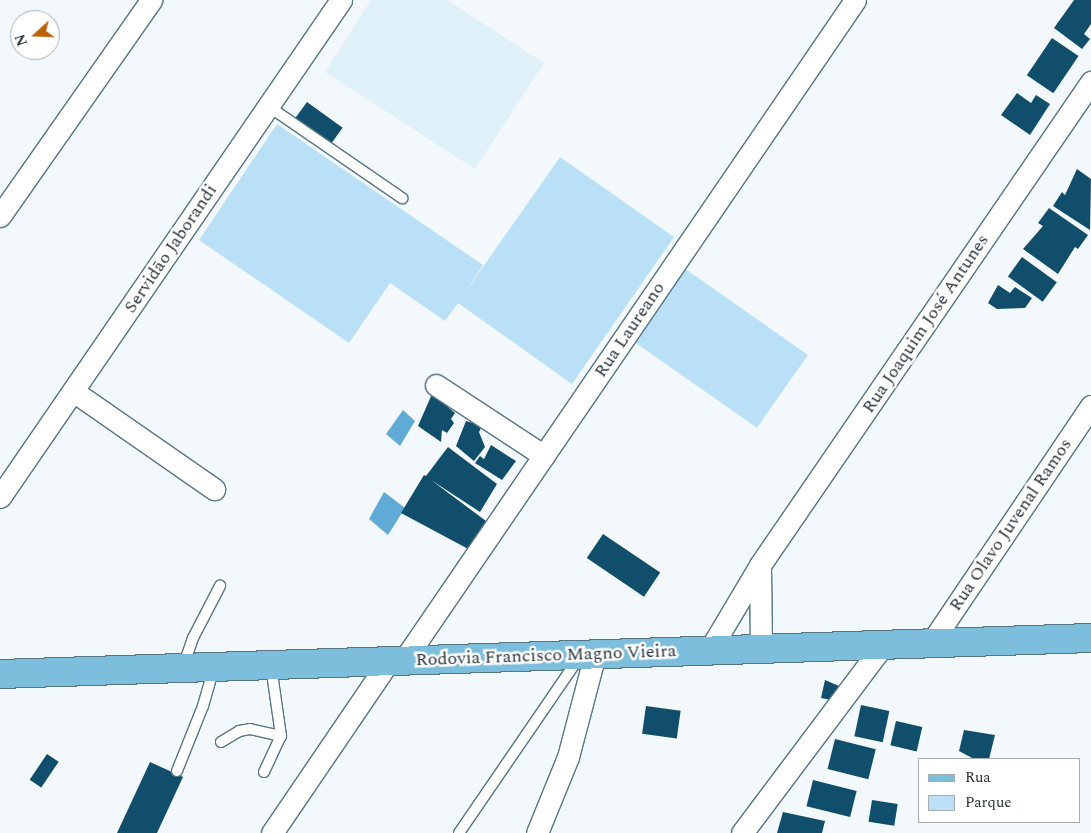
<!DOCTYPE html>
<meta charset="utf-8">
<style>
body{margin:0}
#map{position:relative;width:1091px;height:833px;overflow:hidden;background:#f2f8fc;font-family:Spectral,serif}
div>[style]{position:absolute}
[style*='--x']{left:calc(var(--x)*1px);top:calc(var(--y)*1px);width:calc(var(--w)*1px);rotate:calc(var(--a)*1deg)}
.built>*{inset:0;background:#e0f0f9}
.green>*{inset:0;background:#bae0f7;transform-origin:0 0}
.water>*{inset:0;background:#60abd5}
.building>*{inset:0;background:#104e6c;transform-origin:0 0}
.roads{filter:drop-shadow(1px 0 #587586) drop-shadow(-1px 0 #587586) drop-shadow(0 1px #587586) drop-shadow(0 -1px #587586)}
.service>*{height:10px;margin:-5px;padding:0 5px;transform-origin:5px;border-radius:5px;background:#fff}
.minor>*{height:21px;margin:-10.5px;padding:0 10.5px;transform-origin:10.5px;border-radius:10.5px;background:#fff}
.primary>*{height:28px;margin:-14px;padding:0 14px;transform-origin:14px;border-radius:14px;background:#7dbedd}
span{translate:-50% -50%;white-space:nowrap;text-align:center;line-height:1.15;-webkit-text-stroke:5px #fff;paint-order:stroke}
.street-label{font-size:18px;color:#26323a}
.legend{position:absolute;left:918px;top:758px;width:162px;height:65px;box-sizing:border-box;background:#fff;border:1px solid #a8adb0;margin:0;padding:6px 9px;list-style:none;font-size:15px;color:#26323a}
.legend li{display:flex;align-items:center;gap:10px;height:25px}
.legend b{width:25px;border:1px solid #a8adb0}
.north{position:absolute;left:10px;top:10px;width:50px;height:50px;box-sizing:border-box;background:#fff;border:1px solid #a8adb0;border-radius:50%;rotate:250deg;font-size:14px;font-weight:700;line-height:20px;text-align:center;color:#26323a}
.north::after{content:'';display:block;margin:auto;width:18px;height:22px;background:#bc6106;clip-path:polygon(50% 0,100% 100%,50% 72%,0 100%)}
</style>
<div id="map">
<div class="built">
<i style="clip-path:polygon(371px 0,447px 0,544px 63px,475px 169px,325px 72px)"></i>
</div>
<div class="green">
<i style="clip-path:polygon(277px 124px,483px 265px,464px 294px,560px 157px,674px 237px,572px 384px,458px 303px,445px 321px,390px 283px,349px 343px,199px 240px)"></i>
<i style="left:681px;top:266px;width:155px;height:89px;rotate:35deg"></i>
</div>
<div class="water">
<i style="clip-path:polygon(403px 410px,415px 421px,400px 446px,386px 434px)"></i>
<i style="clip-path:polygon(384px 492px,405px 508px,388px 535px,369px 519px)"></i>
</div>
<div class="building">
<i style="clip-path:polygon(1074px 0,1091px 0,1091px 24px,1084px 34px,1090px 39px,1082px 49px,1054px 28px)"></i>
<i style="left:1052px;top:38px;width:32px;height:45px;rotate:34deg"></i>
<i style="clip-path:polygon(1017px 93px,1031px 103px,1036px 95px,1050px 104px,1030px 135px,1001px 115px)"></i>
<i style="left:307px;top:102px;width:44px;height:22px;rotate:36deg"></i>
<i style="clip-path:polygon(1077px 169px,1091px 179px,1090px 230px,1053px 206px,1062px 192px,1065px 195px)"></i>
<i style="clip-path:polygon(1049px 208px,1088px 235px,1078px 249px,1075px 247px,1058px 274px,1023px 249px,1043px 226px,1038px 223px)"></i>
<i style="left:1022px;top:257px;width:43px;height:24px;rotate:36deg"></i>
<i style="clip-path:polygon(998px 285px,1010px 293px,1015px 287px,1032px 298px,1025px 308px,997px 309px,988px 303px)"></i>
<i style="clip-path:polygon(432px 394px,455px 413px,451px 419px,454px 423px,447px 433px,442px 430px,441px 442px,418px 426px)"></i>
<i style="clip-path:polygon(466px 421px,482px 426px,479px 432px,485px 447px,474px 461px,456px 446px)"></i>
<i style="clip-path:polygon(491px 445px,516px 461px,502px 480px,475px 463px,480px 456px,484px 459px)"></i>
<i style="clip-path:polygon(448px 447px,497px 484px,480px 512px,431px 480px,486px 521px,472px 551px,401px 513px,424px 475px,426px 476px)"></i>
<i style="left:603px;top:534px;width:69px;height:29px;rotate:34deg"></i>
<i style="clip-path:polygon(825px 680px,839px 686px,836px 701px,821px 698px)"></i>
<i style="left:861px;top:705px;width:29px;height:32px;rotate:12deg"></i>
<i style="left:646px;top:706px;width:35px;height:28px;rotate:8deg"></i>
<i style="left:896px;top:721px;width:27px;height:25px;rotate:13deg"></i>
<i style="clip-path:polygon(964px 730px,995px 735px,989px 759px,974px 759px,959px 751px)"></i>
<i style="left:835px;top:739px;width:42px;height:31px;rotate:14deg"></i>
<i style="left:47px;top:754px;width:14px;height:31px;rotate:34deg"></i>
<i style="clip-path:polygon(150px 762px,183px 777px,157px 833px,117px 833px)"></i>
<i style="left:813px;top:780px;width:45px;height:27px;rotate:14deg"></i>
<i style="left:872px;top:800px;width:26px;height:22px;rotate:9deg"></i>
<i style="clip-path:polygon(783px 812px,825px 821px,822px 833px,777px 833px)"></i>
</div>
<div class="roads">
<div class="service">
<i style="--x:268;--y:106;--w:163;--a:34.5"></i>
<i style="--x:183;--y:667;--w:31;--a:-71"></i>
<i style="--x:193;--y:638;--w:59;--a:-62.6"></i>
<i style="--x:221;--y:742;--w:21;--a:-31"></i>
<i style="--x:239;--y:731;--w:11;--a:-10"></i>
<i style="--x:250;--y:729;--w:32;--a:13"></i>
<i style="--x:177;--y:771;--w:70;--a:-68.2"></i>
<i style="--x:203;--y:706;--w:40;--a:-74"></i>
<i style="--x:264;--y:772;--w:40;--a:-65"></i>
<i style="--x:281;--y:736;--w:71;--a:-98.1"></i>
<i style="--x:459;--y:833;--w:211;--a:-55.6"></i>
</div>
<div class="minor">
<i style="--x:0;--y:216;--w:264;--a:-55"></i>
<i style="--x:436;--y:385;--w:129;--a:33.3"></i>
<i style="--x:73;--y:391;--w:172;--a:34.8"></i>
<i style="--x:0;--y:497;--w:603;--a:-55.55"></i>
<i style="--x:760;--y:565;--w:84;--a:89.3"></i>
<i style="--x:931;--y:643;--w:286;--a:-56"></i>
<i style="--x:709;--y:651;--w:100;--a:-59.3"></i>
<i style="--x:760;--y:565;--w:586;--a:-55.58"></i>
<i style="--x:404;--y:660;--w:799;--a:-55.65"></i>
<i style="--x:272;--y:833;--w:208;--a:-55.8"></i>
<i style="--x:537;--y:833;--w:82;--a:-67.8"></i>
<i style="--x:568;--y:757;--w:106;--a:-75.3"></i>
<i style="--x:742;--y:833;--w:235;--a:-53.1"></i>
</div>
<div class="primary">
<i style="--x:0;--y:674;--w:1092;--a:-1.89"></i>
</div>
</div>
<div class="street-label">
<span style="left:171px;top:249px;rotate:-56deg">Servidão Jaborandi</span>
<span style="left:926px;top:324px;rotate:-56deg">Rua Joaquim José Antunes</span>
<span style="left:630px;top:330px;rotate:-56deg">Rua Laureano</span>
<span style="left:1011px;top:525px;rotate:-56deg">Rua Olavo Juvenal Ramos</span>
<span style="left:546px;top:656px;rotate:-2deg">Rodovia Francisco Magno Vieira</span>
</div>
<ul class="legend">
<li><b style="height:6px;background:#7dbedd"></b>Rua</li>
<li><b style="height:14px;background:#bae0f7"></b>Parque</li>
</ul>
<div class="north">N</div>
</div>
